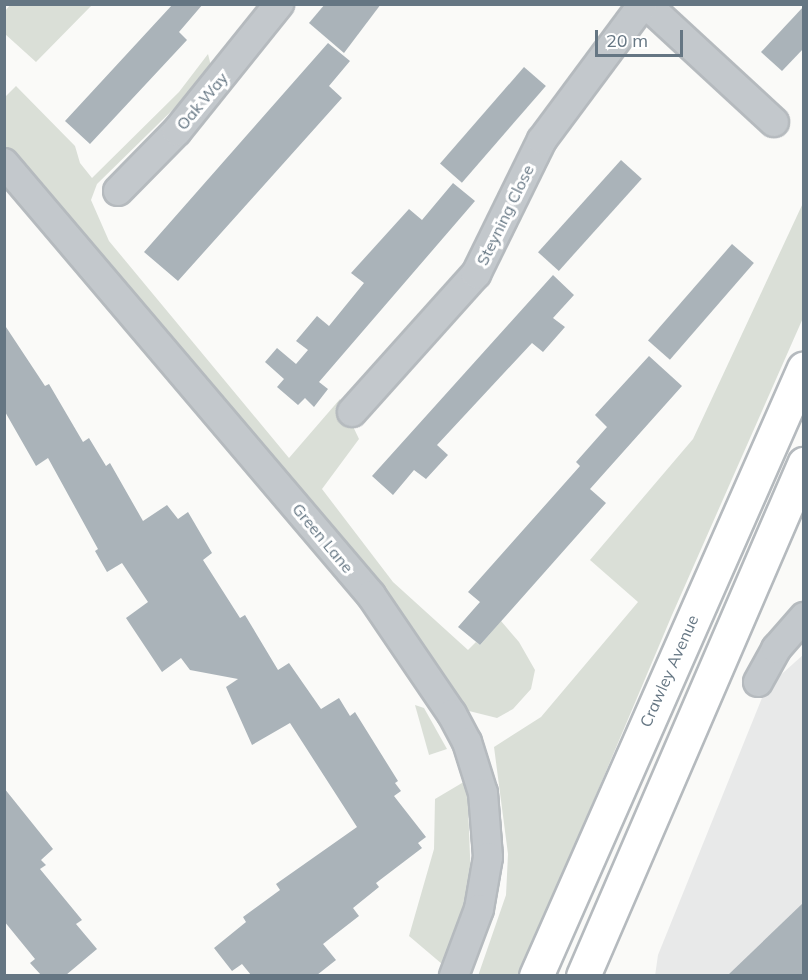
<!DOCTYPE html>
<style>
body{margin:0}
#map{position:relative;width:808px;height:980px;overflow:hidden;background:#fafaf8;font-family:Mulish,sans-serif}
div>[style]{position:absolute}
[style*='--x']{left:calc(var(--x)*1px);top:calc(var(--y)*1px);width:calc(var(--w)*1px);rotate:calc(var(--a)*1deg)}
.built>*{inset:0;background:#e8e9e9}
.green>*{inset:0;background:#dadfd7}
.building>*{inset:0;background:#aab3b9;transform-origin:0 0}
.roads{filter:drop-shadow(2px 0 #b5babe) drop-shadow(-2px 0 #b5babe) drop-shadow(0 2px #b5babe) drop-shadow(0 -2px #b5babe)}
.street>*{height:28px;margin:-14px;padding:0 14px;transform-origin:14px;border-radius:14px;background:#c3c8cc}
.primary>*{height:33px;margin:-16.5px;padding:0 16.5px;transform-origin:16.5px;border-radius:16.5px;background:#fff}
span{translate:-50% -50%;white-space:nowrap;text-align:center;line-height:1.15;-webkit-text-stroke:6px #fff;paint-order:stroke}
.street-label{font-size:16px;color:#657683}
.frame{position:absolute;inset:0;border:6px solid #657683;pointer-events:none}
.scale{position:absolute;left:595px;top:30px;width:88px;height:27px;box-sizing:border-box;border:3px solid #657683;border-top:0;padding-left:8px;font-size:18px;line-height:21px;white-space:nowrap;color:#657683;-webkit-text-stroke:4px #fff;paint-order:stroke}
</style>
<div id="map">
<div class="built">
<i style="clip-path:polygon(803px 655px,803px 975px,655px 976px,658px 955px,766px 688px)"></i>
</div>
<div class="green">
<i style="clip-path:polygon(10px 5px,10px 4px,92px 5px,36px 62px,5px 34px,5px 11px)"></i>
<i style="clip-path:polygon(208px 54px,211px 66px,200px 83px,97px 184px,91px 200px,109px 241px,289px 458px,340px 399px,359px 439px,322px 489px,393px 582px,468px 650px,476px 642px,480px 645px,501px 621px,519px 642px,535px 670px,531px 689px,513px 709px,497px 718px,469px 711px,457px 697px,5px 150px,5px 97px,16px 86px,75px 146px,80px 163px,92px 178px,179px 92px)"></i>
<i style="clip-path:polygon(803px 203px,803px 318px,672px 615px,520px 975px,478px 976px,506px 895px,508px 854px,494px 747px,541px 717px,638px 602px,590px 560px,693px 439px)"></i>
<i style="clip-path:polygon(415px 705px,424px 708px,447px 749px,429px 755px)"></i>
<i style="clip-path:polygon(467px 780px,471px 881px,457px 935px,442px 964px,409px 936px,434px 849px,435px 799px)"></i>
</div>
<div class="building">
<i style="clip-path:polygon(173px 4px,203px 4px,179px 32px,187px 40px,90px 144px,65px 121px)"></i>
<i style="clip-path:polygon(325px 4px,381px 4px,344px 53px,309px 23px)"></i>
<i style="clip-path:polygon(804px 6px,804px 48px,782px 71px,761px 52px)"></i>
<i style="clip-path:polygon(328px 43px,350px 61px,329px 86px,342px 98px,178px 281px,144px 252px)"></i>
<i style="left:524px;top:67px;width:29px;height:128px;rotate:41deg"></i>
<i style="left:621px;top:160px;width:28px;height:124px;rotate:42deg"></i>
<i style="clip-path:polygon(453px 183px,475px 201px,319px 382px,328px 389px,314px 407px,305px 398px,298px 405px,277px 387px,284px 379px,265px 362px,277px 348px,296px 364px,308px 350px,296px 341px,317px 316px,329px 326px,364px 283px,351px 273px,409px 209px,422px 220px)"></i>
<i style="left:732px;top:244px;width:29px;height:128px;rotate:41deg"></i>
<i style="clip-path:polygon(553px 275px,574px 295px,553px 318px,565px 327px,543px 352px,532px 343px,437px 445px,448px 455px,426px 479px,414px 470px,393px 495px,372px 476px)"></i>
<i style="clip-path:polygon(4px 324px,45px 386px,49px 384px,83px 442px,89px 438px,106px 466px,110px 463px,143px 521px,167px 505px,178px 519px,188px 512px,212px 553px,203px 560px,240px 618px,245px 615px,278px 670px,289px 663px,321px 709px,339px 698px,350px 716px,355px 712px,398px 781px,395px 783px,401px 791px,394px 796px,426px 837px,418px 843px,422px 848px,376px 883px,379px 887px,353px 908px,359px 916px,323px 944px,336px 960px,317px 975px,251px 975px,242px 964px,232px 971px,214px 948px,246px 922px,243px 917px,280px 890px,276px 884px,357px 827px,290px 723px,252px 745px,226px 687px,238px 679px,190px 670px,181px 658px,162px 672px,126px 618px,148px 602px,122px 563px,107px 572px,95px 551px,98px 549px,48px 458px,36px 466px,4px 410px)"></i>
<i style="clip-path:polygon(649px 356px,682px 386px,590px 489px,606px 503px,480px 645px,458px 627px,480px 602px,468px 592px,580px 466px,576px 462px,607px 427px,595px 415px)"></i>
<i style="clip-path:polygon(4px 788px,53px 849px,41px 860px,46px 865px,40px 869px,82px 920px,76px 924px,97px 949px,66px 975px,41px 975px,30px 963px,35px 959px,4px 921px)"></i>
<i style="clip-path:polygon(804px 902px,804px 975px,728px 975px)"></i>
</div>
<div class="roads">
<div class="street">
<i style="--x:646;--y:4;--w:174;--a:42.7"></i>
<i style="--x:4;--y:163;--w:567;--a:49.65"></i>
<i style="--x:371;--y:595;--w:144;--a:55.8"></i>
<i style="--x:452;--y:714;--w:32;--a:62"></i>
<i style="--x:467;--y:742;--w:53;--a:72.6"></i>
<i style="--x:483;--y:793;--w:64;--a:85.5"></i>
<i style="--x:488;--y:857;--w:53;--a:99.8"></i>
<i style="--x:479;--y:909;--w:72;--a:110.5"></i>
<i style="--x:118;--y:191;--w:84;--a:-45.5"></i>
<i style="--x:177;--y:131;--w:163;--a:-51.2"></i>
<i style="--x:352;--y:412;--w:186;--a:-48.1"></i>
<i style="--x:476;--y:274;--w:149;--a:-63.8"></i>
<i style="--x:542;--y:140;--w:169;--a:-53.4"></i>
<i style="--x:758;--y:682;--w:38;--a:-61"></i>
<i style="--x:776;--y:649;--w:43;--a:-48.8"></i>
</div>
<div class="primary">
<i style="--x:536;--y:976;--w:664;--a:-66.21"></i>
<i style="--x:583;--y:976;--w:558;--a:-66.65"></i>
</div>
</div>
<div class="street-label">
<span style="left:202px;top:101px;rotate:-50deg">Oak Way</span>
<span style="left:505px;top:215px;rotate:-64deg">Steyning Close</span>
<span style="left:323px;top:538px;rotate:50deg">Green Lane</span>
<span style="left:669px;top:671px;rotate:-66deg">Crawley Avenue</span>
</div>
<div class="frame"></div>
<div class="scale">20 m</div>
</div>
